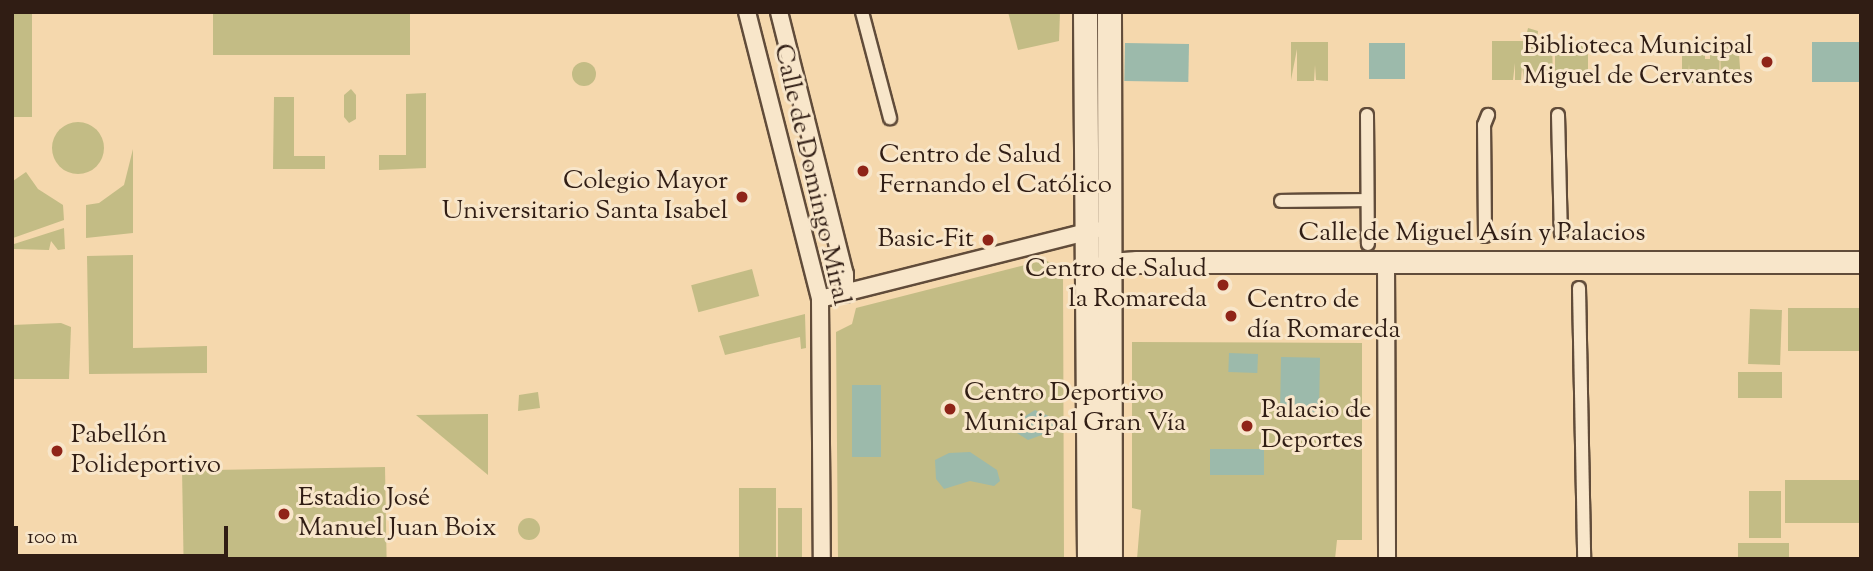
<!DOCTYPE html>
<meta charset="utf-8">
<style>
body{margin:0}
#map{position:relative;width:1873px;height:571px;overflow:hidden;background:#f5d8ad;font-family:"Sorts Mill Goudy",serif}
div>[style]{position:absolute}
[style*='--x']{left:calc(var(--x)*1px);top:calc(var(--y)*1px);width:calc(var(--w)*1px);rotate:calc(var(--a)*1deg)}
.green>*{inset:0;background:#c3bc85;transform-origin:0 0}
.round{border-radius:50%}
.water>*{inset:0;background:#9cbaab;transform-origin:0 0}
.roads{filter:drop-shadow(2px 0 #614c3a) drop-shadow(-2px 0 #614c3a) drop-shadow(0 2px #614c3a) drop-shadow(0 -2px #614c3a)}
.pedestrian>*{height:12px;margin:-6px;padding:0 6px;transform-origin:6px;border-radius:6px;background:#f8e6ca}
.minor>*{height:16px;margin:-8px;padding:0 8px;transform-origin:8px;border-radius:8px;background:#f8e6ca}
.tertiary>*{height:21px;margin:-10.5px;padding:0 10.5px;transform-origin:10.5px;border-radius:10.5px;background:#f8e6ca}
.secondary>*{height:23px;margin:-11.5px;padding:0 11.5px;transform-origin:11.5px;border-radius:11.5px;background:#f8e6ca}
.dots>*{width:19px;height:19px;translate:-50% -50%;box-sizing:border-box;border:4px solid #f8e6ca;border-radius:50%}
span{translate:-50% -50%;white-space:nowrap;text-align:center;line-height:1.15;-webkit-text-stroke:6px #f8e6ca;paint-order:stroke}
.poi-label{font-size:26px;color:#301d14}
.right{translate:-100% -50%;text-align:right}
.left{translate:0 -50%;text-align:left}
.street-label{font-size:26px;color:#301d14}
.frame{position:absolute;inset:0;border:14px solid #301d14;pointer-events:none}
.scale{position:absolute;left:14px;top:526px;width:214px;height:32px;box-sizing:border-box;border:4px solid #301d14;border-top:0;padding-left:9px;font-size:21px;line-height:24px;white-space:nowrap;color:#301d14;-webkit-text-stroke:5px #f8e6ca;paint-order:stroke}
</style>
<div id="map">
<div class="green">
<i style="left:12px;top:12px;width:20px;height:105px"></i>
<i style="left:213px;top:12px;width:197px;height:43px"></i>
<i style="clip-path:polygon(1008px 12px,1060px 12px,1059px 41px,1018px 50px)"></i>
<i style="clip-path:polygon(1528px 28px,1538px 31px,1537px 41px,1552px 41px,1553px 80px,1524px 80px,1522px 66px,1521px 80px,1515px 80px,1515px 63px,1513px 80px,1492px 80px,1492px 41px,1525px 41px)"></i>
<i style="clip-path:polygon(1738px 41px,1741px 81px,1721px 81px,1720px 49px,1719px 82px,1690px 83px,1689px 64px,1688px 80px,1682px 80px,1682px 43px,1705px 43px,1705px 59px,1710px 59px,1710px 42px,1731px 42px,1731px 51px,1737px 51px)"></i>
<i style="clip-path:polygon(1291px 42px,1328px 42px,1328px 81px,1316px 80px,1315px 65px,1314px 81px,1297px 81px,1297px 49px,1291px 80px)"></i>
<i style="left:1555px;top:42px;width:33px;height:39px"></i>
<i class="round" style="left:572px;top:62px;width:24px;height:24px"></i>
<i style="clip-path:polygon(351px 89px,356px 95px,356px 119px,349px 123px,344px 117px,344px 95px)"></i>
<i style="clip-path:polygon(426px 93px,426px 168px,379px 170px,379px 155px,406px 155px,406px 94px)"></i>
<i style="clip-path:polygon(274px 97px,294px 97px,294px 156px,325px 156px,325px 169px,273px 169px)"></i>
<i class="round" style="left:52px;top:122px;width:52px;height:52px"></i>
<i style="clip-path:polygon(133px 149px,133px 233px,86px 238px,86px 205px,99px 203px,124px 185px)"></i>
<i style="clip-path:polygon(26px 172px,38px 189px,63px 205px,64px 220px,13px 238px,13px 181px)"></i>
<i style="clip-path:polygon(64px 228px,65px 249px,58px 250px,51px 241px,49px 250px,14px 249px,14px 244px)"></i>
<i style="clip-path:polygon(133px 255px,133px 348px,207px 346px,207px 373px,89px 374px,87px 256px)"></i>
<i style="clip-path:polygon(1045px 260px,1063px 269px,1064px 559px,838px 559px,836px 332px,852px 324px,856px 308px)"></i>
<i style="left:752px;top:269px;width:28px;height:63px;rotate:75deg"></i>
<i style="left:1788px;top:308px;width:73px;height:43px"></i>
<i style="left:1750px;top:309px;width:32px;height:55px;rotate:2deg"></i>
<i style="clip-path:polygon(805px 314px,806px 348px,801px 349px,800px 337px,725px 355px,719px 336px)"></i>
<i style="clip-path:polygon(61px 323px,71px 327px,69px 379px,12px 379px,12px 325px)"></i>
<i style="clip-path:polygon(1132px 342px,1362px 343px,1362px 540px,1337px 540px,1335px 559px,1137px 559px,1141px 510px,1132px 508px)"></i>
<i style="left:1738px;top:372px;width:44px;height:26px"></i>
<i style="clip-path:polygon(538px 392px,540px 408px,518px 411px,519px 395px)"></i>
<i style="clip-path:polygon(488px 414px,488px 475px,416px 415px)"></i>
<i style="left:385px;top:467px;width:92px;height:203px;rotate:89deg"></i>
<i style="left:1785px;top:480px;width:76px;height:43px"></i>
<i style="left:739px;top:488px;width:37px;height:71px"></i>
<i style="left:1749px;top:491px;width:32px;height:47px"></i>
<i style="left:778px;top:508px;width:24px;height:51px"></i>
<i class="round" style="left:518px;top:518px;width:22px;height:22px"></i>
<i style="left:1738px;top:543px;width:51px;height:16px"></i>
</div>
<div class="water">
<i style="left:1812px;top:42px;width:49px;height:40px"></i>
<i style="left:1125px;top:43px;width:64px;height:38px;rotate:1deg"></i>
<i style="left:1369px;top:43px;width:36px;height:36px"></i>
<i style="left:1229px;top:353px;width:29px;height:19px;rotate:2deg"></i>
<i style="left:1281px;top:357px;width:39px;height:55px;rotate:1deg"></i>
<i style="left:852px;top:385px;width:29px;height:72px"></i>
<i style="clip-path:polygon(1035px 410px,1058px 420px,1058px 429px,1028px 440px,1017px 433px,1014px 423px)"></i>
<i style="left:1210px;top:449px;width:54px;height:26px"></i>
<i style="clip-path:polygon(970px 452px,997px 470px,1000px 481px,994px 486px,970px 481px,944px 489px,936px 479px,935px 460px,949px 453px)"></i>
</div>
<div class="roads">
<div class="pedestrian">
<i style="--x:862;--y:12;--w:110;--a:75.2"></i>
<i style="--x:1367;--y:115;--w:129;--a:89.6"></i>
<i style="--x:1558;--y:115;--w:119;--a:88.6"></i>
<i style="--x:1281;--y:201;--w:86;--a:-0.7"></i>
<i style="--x:1485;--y:236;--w:111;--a:-90.5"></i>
<i style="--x:1484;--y:125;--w:11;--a:-68"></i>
<i style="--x:1579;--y:288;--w:271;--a:88.9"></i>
</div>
<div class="minor">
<i style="--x:747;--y:12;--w:296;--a:75.7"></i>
<i style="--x:820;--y:299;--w:260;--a:89.6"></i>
<i style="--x:779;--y:12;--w:270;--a:75.9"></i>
<i style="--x:845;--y:274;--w:20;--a:90"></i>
<i style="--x:1386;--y:261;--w:298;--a:89.8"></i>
<i style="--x:820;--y:299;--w:284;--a:-14.1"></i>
</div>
<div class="tertiary">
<i style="--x:1094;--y:270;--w:16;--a:-22"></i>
<i style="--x:1109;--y:264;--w:28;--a:-4"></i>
<i style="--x:1137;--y:262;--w:724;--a:0"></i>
</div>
<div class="secondary">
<i style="--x:1085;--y:12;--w:547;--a:89.58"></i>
<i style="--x:1109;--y:12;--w:547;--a:89.9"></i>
</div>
</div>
<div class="dots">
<i style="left:1767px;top:62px;background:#8f2418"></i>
<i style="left:863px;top:171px;background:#8f2418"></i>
<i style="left:742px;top:197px;background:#8f2418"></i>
<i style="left:988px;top:240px;background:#8f2418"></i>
<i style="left:1223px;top:285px;background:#8f2418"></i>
<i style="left:1231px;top:316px;background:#8f2418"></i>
<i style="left:950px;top:409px;background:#8f2418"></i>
<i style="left:1247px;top:426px;background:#8f2418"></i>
<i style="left:57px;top:451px;background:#8f2418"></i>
<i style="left:284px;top:514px;background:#8f2418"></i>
</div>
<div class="poi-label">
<span class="right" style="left:1753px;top:62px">Biblioteca Municipal<br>Miguel de Cervantes</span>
<span class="left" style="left:879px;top:171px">Centro de Salud<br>Fernando el Católico</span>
<span class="right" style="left:728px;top:197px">Colegio Mayor<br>Universitario Santa Isabel</span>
<span class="right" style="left:974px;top:240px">Basic-Fit</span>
<span class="right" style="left:1207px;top:285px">Centro de Salud<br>la Romareda</span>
<span class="left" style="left:1247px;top:316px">Centro de<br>día Romareda</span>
<span class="left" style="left:964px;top:409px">Centro Deportivo<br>Municipal Gran Vía</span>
<span class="left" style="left:1261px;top:426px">Palacio de<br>Deportes</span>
<span class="left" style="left:71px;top:451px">Pabellón<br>Polideportivo</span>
<span class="left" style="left:298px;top:514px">Estadio José<br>Manuel Juan Boix</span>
</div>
<div class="street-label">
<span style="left:811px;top:175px;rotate:77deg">Calle de Domingo Miral</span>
<span style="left:1472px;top:234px">Calle de Miguel Asín y Palacios</span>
</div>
<div class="frame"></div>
<div class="scale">100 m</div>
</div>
